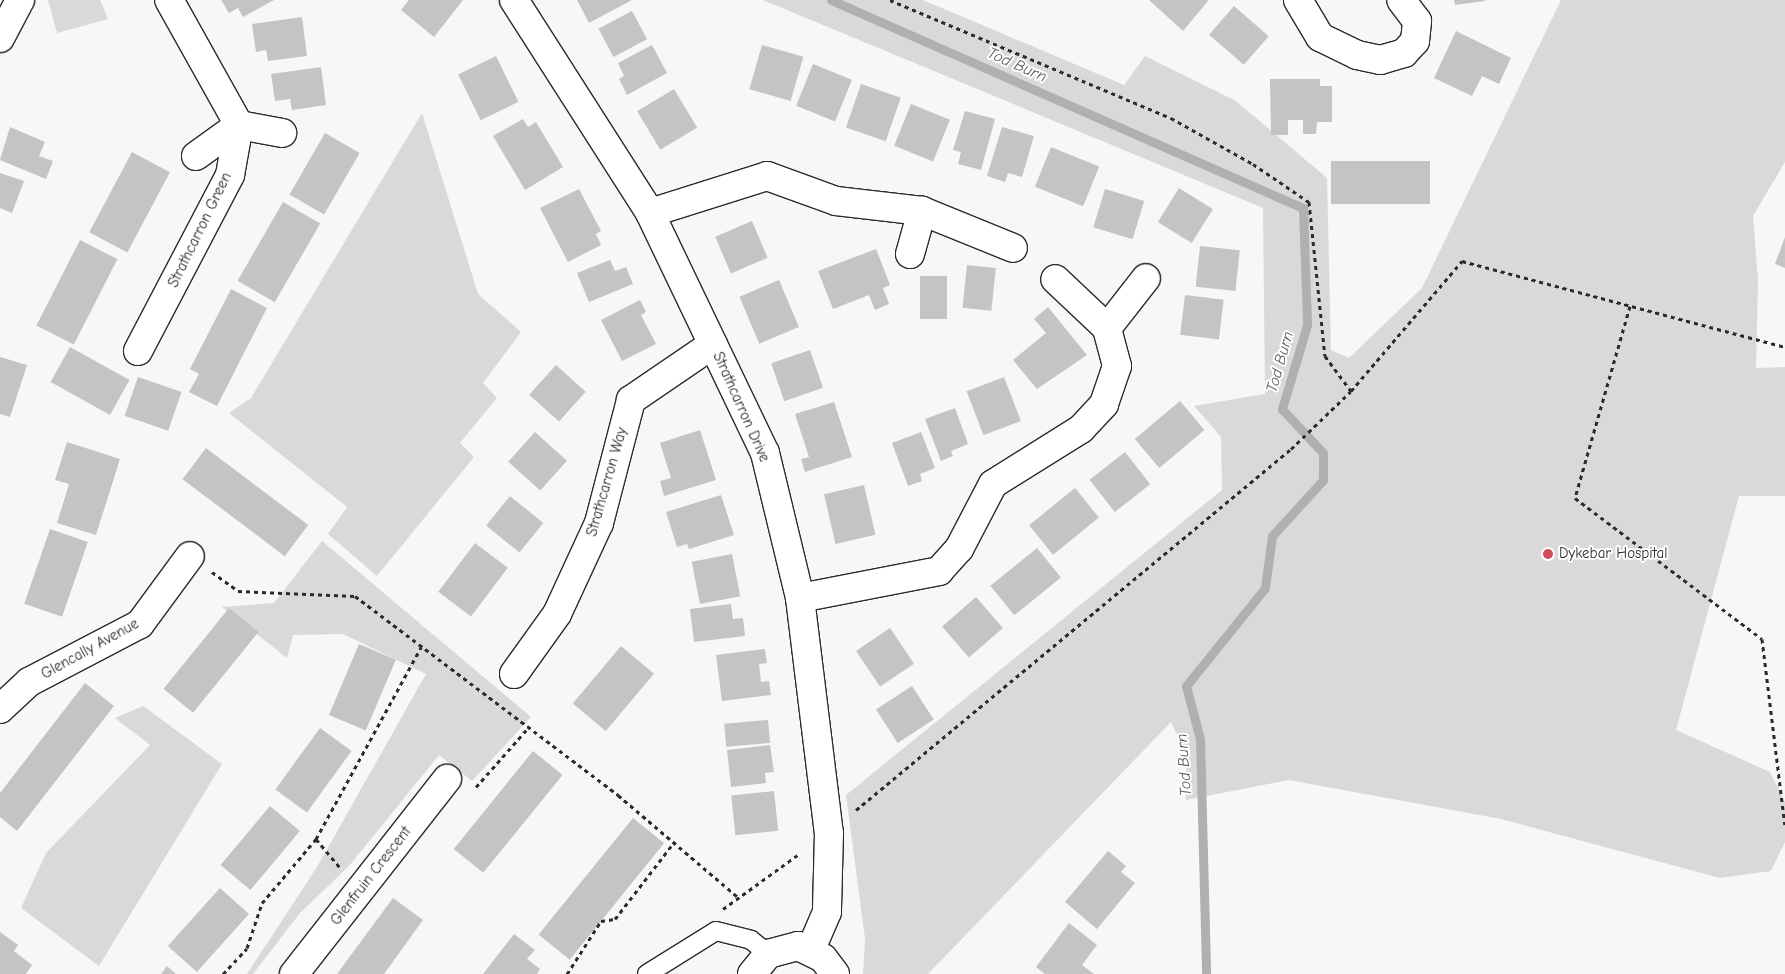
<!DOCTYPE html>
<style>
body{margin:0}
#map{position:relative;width:1785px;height:974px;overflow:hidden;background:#f7f7f7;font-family:"Comic Neue",sans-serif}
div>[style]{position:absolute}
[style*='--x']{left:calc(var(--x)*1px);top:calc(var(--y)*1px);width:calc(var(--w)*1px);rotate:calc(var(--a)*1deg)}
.green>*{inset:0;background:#d9d9d9}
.stream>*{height:9px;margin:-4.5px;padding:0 4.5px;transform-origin:4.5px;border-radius:4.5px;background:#b0b0b0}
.building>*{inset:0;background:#c4c4c4;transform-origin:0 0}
.path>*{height:3px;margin-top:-1.5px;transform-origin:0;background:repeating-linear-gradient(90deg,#2b2b2b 0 4px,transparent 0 8px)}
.roads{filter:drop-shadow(1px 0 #2b2b2b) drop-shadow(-1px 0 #2b2b2b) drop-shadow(0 1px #2b2b2b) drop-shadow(0 -1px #2b2b2b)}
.service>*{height:18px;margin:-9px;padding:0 9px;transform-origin:9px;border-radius:9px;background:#fff}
.minor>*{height:28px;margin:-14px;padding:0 14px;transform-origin:14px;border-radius:14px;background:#fff}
.dots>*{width:14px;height:14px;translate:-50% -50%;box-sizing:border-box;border:2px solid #fff;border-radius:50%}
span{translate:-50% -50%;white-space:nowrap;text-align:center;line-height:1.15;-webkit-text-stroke:4px #fff;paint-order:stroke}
.street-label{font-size:15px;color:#2b2b2b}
.poi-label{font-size:15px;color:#2b2b2b}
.left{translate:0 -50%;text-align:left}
.water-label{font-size:16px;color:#5a5a5a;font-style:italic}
</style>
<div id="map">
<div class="green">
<i style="clip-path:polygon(48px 0,100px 0,108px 19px,57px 33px)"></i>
<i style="clip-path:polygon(763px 0,923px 0,1124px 85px,1145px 56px,1236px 101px,1327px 178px,1331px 350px,1349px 358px,1422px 288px,1561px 0,1785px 0,1785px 162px,1753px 216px,1758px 280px,1756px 368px,1785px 367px,1785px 496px,1739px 496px,1676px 730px,1770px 772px,1785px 802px,1785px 842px,1771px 871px,1720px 878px,1501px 819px,1289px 780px,1186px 800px,1186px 753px,1171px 722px,928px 974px,863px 974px,865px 939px,846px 795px,1222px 490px,1221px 437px,1194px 406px,1265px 394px,1263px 208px)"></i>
<i style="clip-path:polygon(422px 113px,478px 294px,521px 332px,483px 383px,497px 398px,460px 443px,474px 457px,377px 576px,328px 534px,347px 507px,229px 413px,251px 398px)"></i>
<i style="clip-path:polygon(322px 541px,531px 717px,472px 781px,439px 755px,349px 866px,300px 913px,253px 974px,247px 974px,317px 867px,426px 674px,343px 634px,293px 635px,287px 658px,222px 607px,274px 603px)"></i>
<i style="clip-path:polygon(143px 706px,222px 764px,99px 966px,21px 908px,46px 853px,150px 745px,115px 718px)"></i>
</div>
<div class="stream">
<i style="--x:831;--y:0;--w:516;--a:23.78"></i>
<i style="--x:1303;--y:208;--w:117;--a:88"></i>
<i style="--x:1307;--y:325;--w:88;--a:106.6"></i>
<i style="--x:1282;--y:409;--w:60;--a:47"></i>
<i style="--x:1323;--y:453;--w:27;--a:90"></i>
<i style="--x:1323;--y:480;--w:76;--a:132.3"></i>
<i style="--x:1272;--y:536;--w:52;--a:97.7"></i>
<i style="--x:1265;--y:588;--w:126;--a:128.9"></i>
<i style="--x:1186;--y:686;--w:55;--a:75.2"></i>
<i style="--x:1200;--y:739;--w:235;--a:88.5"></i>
</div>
<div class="building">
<i style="clip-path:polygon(221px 0,274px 0,243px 17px,238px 8px,229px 13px)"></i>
<i style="clip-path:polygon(409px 0,463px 0,434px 37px,401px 10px)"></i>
<i style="clip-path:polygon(577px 0,632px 0,589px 23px)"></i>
<i style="clip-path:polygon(1149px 0,1207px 0,1208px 1px,1183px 31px)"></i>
<i style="clip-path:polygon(1454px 0,1485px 0,1485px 1px,1455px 5px)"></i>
<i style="left:1234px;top:6px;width:46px;height:38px;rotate:41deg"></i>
<i style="left:632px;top:11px;width:32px;height:38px;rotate:62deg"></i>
<i style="clip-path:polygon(302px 17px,307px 56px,268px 61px,266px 50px,256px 52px,252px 24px)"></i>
<i style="clip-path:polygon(1456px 31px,1511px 58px,1499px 84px,1482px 76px,1472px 96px,1434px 78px)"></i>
<i style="clip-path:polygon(652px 45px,667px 73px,627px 95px,619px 79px,624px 76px,618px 63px)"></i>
<i style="left:762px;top:45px;width:43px;height:46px;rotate:16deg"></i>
<i style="left:496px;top:56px;width:51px;height:42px;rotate:64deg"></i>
<i style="left:813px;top:64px;width:42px;height:45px;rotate:22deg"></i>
<i style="clip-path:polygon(321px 67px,326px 105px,292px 110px,290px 99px,275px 101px,271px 74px)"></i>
<i style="clip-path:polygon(1270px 79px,1320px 79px,1320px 86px,1332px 86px,1332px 122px,1317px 122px,1316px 134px,1303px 134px,1303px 120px,1288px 120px,1288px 135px,1271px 135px)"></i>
<i style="left:861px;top:84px;width:42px;height:46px;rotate:19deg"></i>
<i style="left:674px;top:89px;width:45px;height:43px;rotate:59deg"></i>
<i style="left:911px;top:104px;width:42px;height:45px;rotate:22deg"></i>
<i style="clip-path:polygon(965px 111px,995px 119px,981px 170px,958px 164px,961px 152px,953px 150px)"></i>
<i style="clip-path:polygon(523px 119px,528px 127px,536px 122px,563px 167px,525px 190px,493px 136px)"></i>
<i style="clip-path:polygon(10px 127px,45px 142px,39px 156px,53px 161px,46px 179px,0 160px)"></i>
<i style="clip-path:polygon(1002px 127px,1034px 136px,1022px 177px,1008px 173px,1005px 182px,987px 176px)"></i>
<i style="left:325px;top:133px;width:40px;height:71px;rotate:30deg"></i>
<i style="left:1051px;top:147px;width:52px;height:43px;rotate:22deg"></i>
<i style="left:132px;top:152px;width:43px;height:91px;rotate:28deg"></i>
<i style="left:1331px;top:161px;width:99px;height:43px"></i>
<i style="clip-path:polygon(0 173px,24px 181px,12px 213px,0 208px)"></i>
<i style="left:1179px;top:188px;width:40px;height:40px;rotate:32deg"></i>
<i style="clip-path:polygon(579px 189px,601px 231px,596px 234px,601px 245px,568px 262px,540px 208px)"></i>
<i style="left:1105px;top:189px;width:41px;height:40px;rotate:17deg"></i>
<i style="left:283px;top:202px;width:43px;height:91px;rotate:30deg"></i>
<i style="left:752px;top:221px;width:40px;height:40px;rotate:67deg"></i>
<i style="clip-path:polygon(1785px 237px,1785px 268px,1775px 264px)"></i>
<i style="left:80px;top:240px;width:42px;height:96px;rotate:27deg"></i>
<i style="left:1200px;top:246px;width:40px;height:41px;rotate:6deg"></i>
<i style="clip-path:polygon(876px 249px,890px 285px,883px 288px,889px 304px,875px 310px,869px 295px,833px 309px,818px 271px)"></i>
<i style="clip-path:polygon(610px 260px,615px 271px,626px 267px,633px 284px,589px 302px,577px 273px)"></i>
<i style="left:967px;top:265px;width:29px;height:43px;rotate:6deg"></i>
<i style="left:920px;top:276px;width:27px;height:43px"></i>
<i style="left:779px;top:280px;width:51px;height:43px;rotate:67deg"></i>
<i style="clip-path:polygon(231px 289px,267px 308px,217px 406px,189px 392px,199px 374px,190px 369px)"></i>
<i style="left:1185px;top:295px;width:39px;height:40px;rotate:7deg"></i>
<i style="clip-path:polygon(640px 300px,646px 312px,641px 315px,656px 344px,622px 361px,601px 320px)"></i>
<i style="clip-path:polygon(1048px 307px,1087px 355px,1037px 389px,1013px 360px,1046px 333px,1034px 319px)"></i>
<i style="left:70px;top:347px;width:68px;height:40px;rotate:29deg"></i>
<i style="left:810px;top:350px;width:40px;height:41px;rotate:71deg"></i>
<i style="clip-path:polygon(0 357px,27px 365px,10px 417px,0 414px)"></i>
<i style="left:556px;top:365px;width:40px;height:40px;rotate:42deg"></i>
<i style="left:138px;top:377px;width:46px;height:41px;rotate:19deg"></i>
<i style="left:1004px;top:377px;width:47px;height:40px;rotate:69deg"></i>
<i style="left:1180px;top:401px;width:38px;height:59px;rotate:50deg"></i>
<i style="clip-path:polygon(834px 402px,852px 457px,805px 472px,801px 459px,809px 457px,795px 414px)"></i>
<i style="clip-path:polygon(955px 408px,968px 444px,951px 451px,953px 456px,941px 461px,925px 419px)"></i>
<i style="clip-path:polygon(700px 430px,716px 480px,664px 496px,660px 481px,671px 478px,660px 443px)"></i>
<i style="left:535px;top:432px;width:43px;height:40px;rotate:42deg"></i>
<i style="clip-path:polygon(921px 432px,935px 468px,920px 474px,922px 481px,908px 486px,892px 443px)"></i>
<i style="clip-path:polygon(67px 442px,120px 459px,96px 535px,57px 523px,69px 484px,55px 480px)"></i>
<i style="left:206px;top:448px;width:128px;height:39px;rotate:37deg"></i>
<i style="left:1125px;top:452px;width:41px;height:45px;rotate:52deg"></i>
<i style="left:864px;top:485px;width:51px;height:41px;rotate:77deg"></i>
<i style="left:1075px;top:488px;width:38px;height:59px;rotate:51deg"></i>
<i style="clip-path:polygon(721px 495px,734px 535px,689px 549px,687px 544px,677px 547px,666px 512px)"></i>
<i style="left:510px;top:496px;width:43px;height:38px;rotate:39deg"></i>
<i style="left:50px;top:529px;width:40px;height:79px;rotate:19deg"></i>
<i style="left:475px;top:543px;width:41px;height:61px;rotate:37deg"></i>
<i style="left:1037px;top:548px;width:38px;height:60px;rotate:51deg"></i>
<i style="left:732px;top:554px;width:43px;height:41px;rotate:79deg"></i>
<i style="left:976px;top:597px;width:41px;height:45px;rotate:49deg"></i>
<i style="clip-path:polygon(731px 604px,733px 619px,743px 618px,745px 636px,694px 642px,690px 609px)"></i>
<i style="left:229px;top:608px;width:38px;height:104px;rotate:39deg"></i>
<i style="left:890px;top:628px;width:43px;height:41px;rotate:56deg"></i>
<i style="left:359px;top:644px;width:40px;height:77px;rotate:23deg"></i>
<i style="left:621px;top:646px;width:43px;height:75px;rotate:40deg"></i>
<i style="clip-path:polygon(765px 649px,767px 663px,759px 664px,761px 682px,769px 681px,771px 695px,722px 701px,716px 655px)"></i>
<i style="clip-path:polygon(85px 683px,114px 706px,17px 831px,0 817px,0 793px)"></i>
<i style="left:912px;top:686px;width:40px;height:43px;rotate:57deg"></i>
<i style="left:768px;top:720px;width:23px;height:44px;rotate:85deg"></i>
<i style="left:320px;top:728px;width:39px;height:76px;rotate:36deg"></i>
<i style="clip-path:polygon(770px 745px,774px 772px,765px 773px,766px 783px,731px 787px,727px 750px)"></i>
<i style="left:533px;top:751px;width:38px;height:126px;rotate:39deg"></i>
<i style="left:774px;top:791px;width:40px;height:43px;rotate:84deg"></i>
<i style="left:270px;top:806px;width:39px;height:77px;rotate:40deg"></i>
<i style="left:633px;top:818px;width:40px;height:150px;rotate:39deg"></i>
<i style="clip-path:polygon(1108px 851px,1126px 866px,1121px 872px,1135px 883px,1097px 929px,1065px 902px)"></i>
<i style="left:220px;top:888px;width:39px;height:78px;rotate:42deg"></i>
<i style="clip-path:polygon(393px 898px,423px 920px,384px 974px,337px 974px)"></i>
<i style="clip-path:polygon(1069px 923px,1097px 945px,1082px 965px,1094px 974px,1045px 974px,1036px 967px)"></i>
<i style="clip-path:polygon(0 932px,18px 945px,14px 951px,32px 965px,26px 974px,0 974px)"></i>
<i style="clip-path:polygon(514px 934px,535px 950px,527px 959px,540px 969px,537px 974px,483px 974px)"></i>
<i style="clip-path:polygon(167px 966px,176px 974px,161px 974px)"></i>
</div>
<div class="path">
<i style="--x:890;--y:0;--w:305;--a:22.8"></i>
<i style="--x:1171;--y:118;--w:94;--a:29.3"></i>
<i style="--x:1253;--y:164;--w:68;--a:34.2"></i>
<i style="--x:1309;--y:202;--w:155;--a:84.1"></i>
<i style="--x:1325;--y:356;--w:44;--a:53.4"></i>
<i style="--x:1630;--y:306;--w:200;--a:106"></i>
<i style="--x:1575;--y:498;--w:234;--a:37"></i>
<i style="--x:1762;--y:639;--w:187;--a:83"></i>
<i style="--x:212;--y:572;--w:32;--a:36"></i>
<i style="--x:238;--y:591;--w:117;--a:2.4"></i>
<i style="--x:355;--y:596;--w:330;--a:37.1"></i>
<i style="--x:618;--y:795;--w:159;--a:40.4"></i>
<i style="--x:476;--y:787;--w:81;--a:-48.5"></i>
<i style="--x:856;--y:810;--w:565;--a:-39.69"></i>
<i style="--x:1291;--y:449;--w:83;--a:-44"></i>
<i style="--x:1351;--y:391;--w:171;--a:-49.5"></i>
<i style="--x:1462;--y:261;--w:334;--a:14.9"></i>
<i style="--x:316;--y:839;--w:39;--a:50"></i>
<i style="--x:723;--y:909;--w:94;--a:-35.9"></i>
<i style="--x:223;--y:974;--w:35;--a:-47"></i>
<i style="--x:247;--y:948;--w:47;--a:-71.6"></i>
<i style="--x:262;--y:903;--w:84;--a:-49.8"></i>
<i style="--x:316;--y:839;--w:219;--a:-61.3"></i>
<i style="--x:567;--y:974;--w:63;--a:-57.3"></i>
<i style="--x:601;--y:921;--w:14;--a:-8"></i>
<i style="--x:615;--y:919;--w:98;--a:-52.4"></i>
</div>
<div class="roads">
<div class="service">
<i style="--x:647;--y:974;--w:81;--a:-31.9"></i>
<i style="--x:716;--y:931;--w:36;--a:14"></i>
<i style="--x:751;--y:940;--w:22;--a:39"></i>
</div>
<div class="minor">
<i style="--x:514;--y:0;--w:253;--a:57.4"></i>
<i style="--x:650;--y:213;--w:266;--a:64.4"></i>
<i style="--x:765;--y:453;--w:149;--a:76.4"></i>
<i style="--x:800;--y:598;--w:237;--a:83"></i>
<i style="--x:829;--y:833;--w:79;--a:91.5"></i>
<i style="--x:827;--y:912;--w:40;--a:113.4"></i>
<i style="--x:1298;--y:0;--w:43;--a:59.3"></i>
<i style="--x:1320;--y:37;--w:41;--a:25.9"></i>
<i style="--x:1357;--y:55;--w:24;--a:12"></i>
<i style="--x:1380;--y:60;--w:25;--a:-16"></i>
<i style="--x:1404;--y:53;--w:16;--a:-47"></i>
<i style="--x:1415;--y:41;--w:20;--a:-84"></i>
<i style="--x:1417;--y:21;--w:26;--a:-127"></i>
<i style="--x:0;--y:38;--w:43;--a:-62.2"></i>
<i style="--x:196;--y:156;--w:53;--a:-35.8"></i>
<i style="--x:239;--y:125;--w:44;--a:10.5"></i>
<i style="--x:650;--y:213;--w:123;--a:-17.5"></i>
<i style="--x:767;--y:176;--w:73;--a:19.9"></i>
<i style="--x:836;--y:201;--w:87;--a:6.6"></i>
<i style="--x:922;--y:211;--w:98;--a:22.1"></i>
<i style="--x:910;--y:254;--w:45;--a:-74.4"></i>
<i style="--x:1107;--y:328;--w:63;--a:-52"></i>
<i style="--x:138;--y:351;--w:199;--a:-62.4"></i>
<i style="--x:230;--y:175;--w:51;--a:-79.8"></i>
<i style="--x:239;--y:125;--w:143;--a:-119.2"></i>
<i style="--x:800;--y:598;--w:142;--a:-11"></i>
<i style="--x:939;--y:571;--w:30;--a:-48"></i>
<i style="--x:959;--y:549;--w:73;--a:-62.4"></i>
<i style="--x:993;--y:484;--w:104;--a:-32"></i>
<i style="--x:1081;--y:429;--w:34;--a:-47"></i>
<i style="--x:1104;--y:404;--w:40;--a:-71.1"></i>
<i style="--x:1117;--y:366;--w:39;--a:-105"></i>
<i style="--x:1107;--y:328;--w:71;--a:-136.7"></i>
<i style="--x:514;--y:674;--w:74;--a:-54.4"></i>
<i style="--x:557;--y:614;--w:100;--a:-65.2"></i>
<i style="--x:599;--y:523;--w:127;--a:-75.4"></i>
<i style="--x:631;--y:400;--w:99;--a:-34.3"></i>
<i style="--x:0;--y:709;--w:40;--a:-43"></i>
<i style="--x:29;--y:682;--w:125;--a:-27.6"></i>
<i style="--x:140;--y:624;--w:84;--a:-53.7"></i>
<i style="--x:294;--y:974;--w:248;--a:-51.9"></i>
<i style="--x:752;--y:974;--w:26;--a:-51"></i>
<i style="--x:768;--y:954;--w:31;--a:-15"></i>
<i style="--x:798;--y:946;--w:28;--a:26"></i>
<i style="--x:823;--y:958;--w:20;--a:53"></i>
</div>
</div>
<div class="dots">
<i style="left:1548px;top:554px;background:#d1495b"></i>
</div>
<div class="street-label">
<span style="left:200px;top:230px;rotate:-64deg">Strathcarron Green</span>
<span style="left:741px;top:407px;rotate:66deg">Strathcarron Drive</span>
<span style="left:607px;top:482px;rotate:-74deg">Strathcarron Way</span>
<span style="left:90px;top:649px;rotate:-29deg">Glencally Avenue</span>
<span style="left:371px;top:876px;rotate:-52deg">Glenfruin Crescent</span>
</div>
<div class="poi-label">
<span class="left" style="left:1559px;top:554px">Dykebar Hospital</span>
</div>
<div class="water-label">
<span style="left:1017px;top:65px;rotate:24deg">Tod Burn</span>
<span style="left:1280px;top:362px;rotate:-74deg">Tod Burn</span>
<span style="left:1184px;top:765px;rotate:-94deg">Tod Burn</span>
</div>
</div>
